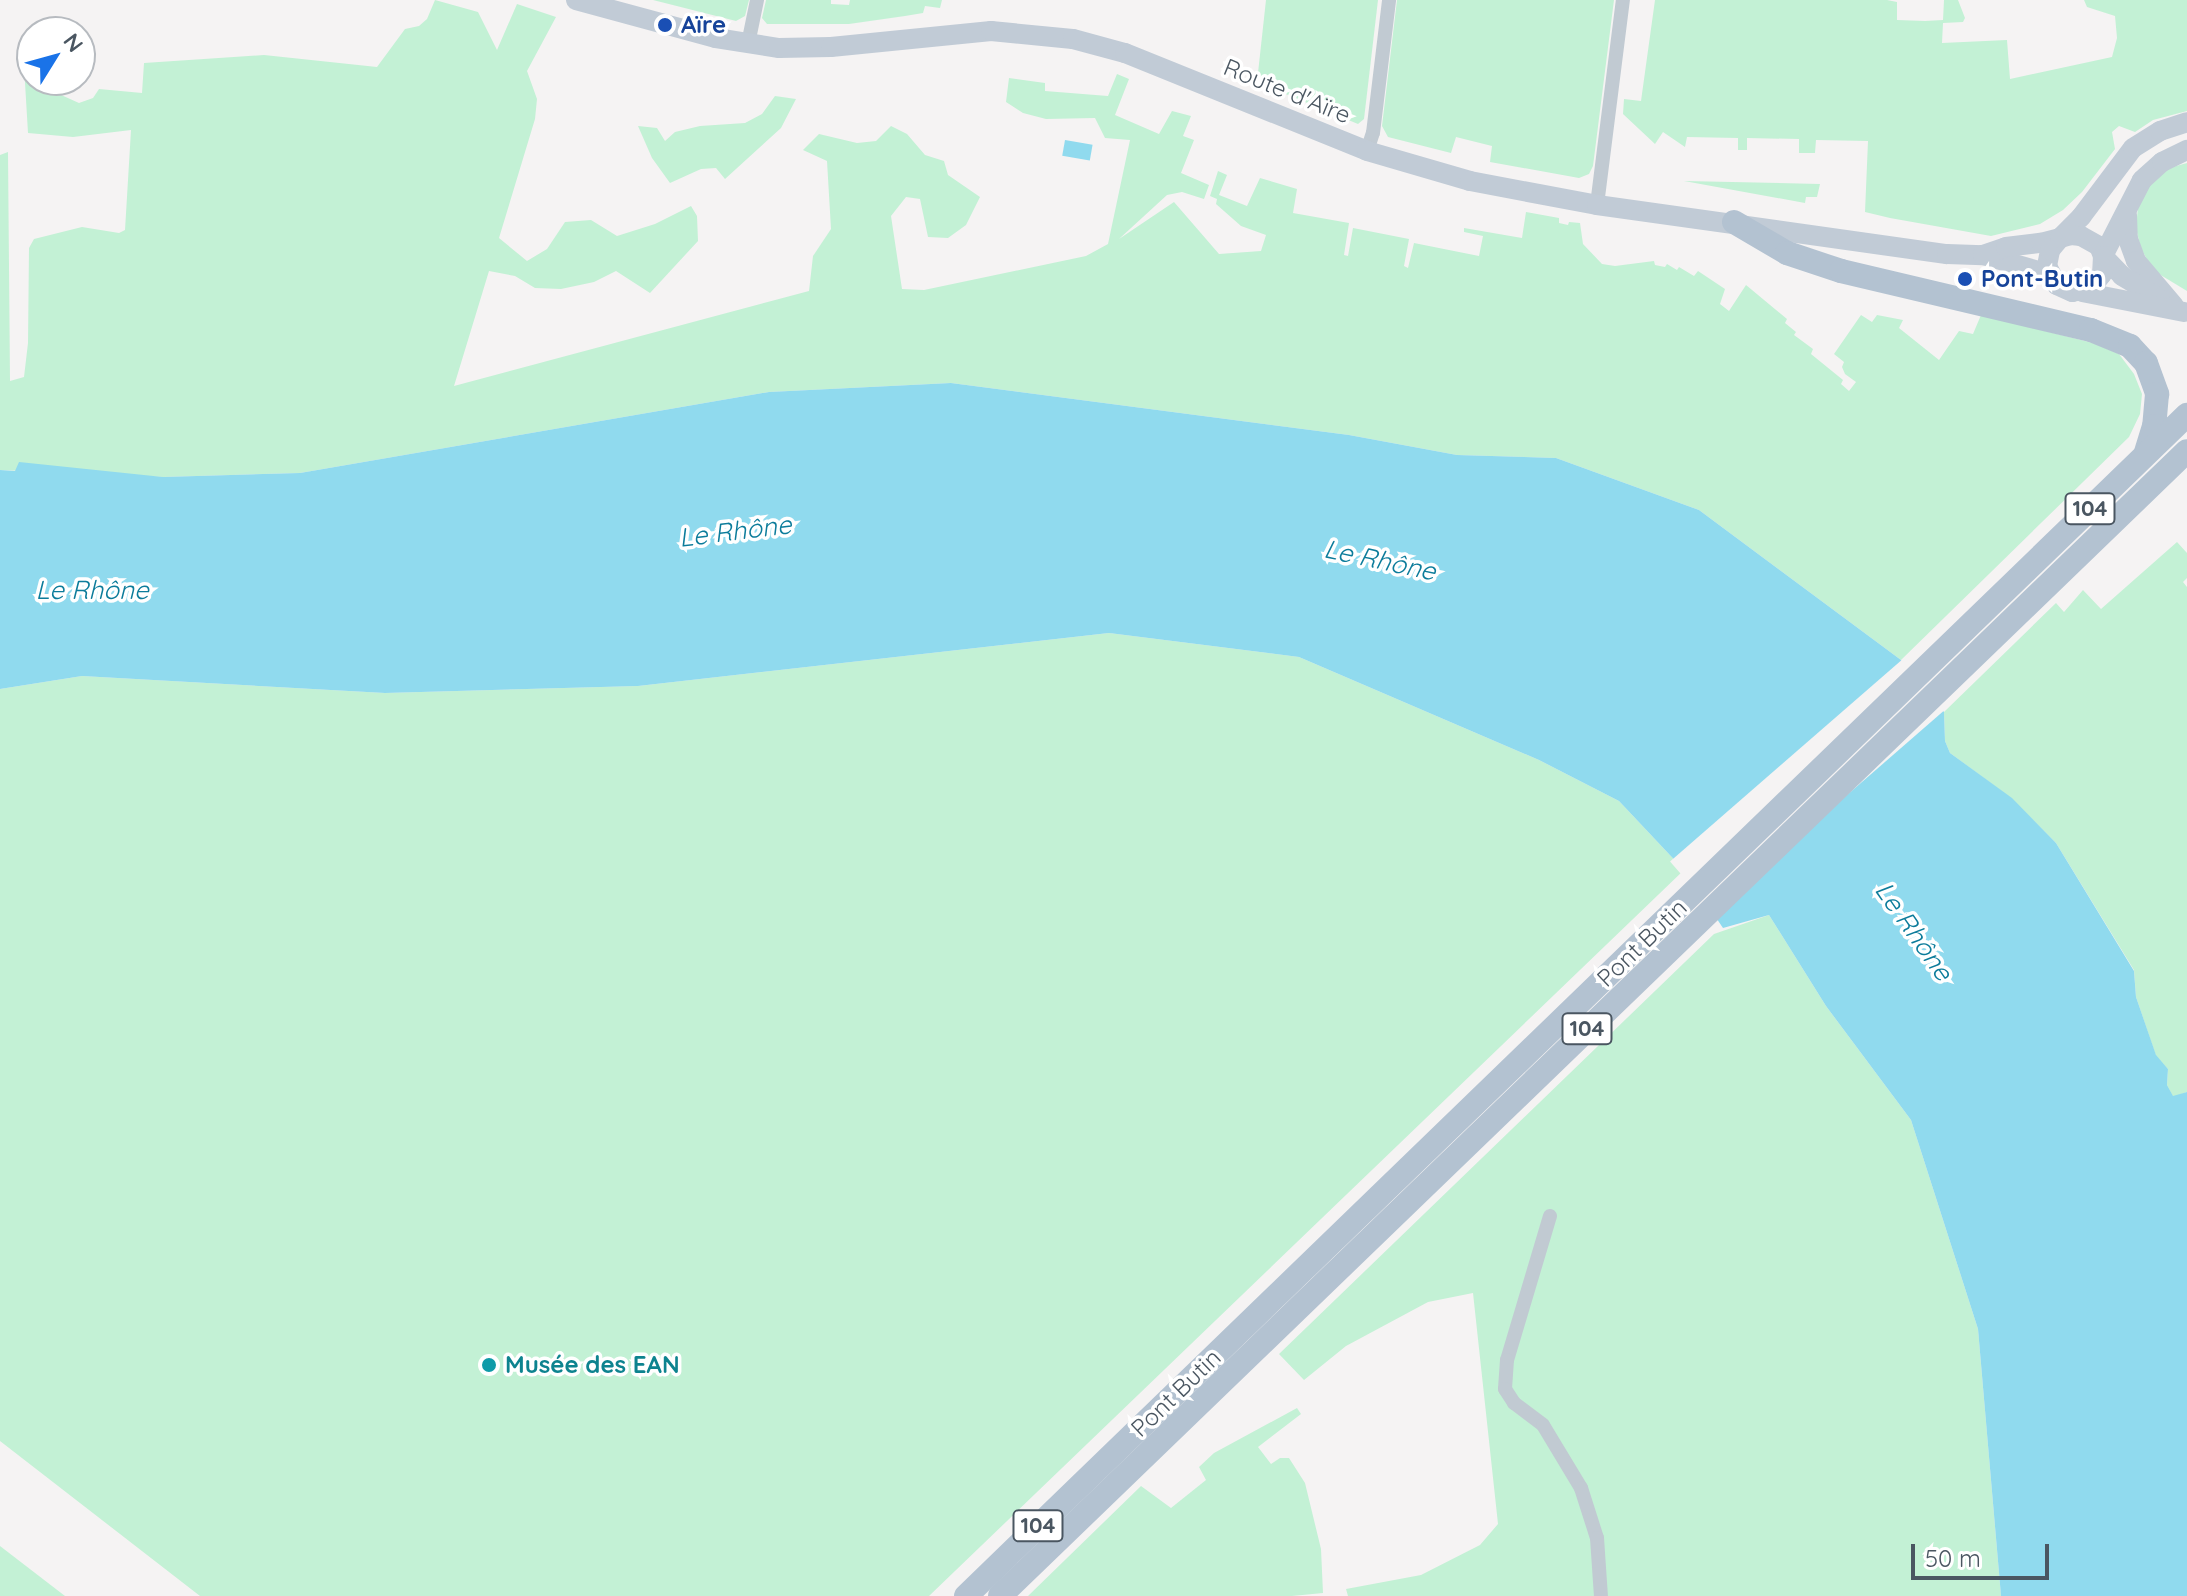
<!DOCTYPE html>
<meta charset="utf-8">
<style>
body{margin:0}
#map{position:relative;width:2187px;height:1596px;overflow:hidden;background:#f5f3f3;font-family:Quicksand,sans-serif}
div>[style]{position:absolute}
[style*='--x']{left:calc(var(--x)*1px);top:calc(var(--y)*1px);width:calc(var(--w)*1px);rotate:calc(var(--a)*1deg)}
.green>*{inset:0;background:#c3f1d5}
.water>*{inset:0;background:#90daee;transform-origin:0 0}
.pier>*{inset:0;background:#f5f3f3;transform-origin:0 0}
.street>*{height:14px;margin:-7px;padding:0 7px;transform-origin:7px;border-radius:7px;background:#c1cad2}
.secondary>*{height:20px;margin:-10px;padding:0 10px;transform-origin:10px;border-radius:10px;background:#c1cbd6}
.primary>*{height:24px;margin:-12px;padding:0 12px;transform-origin:12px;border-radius:12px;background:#b3c2d1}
.dots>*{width:22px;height:22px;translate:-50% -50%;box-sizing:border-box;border:4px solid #fff;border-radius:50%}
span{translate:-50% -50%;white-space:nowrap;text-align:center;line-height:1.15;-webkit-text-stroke:7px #fff;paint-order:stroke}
.shield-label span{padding:2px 6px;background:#fff;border:2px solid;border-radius:6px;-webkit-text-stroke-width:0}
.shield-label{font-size:22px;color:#4a5661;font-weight:700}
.transit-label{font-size:24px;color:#164399;font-weight:700}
.left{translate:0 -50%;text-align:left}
.street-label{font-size:24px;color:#4a5661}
.culture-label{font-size:24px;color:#0d838f;font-weight:700}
.water-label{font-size:26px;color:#0c7c9b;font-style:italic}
.north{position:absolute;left:16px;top:16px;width:80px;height:80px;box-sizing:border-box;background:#fff;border:2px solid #b7bbc0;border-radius:50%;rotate:53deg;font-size:22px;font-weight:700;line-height:32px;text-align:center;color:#4a5661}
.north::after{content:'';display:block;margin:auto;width:28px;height:36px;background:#1a73e8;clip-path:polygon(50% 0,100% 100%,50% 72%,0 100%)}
.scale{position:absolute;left:1911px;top:1544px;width:138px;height:36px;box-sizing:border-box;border:4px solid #4a5661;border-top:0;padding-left:10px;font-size:24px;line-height:28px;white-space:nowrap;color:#4a5661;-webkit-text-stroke:6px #fff;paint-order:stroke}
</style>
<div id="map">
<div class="green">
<i style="clip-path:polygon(435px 0,478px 12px,497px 50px,517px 4px,556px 17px,527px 71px,537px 99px,535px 119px,499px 238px,527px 261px,547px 249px,565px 222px,591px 220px,617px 236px,655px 224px,691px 206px,697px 216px,698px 241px,650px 293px,616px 271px,594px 282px,561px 289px,535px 288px,515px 276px,489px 271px,454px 386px,809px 291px,813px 256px,831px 229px,827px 161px,803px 150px,819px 134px,857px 143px,876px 141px,891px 126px,907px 134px,925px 155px,944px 161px,948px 175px,980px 197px,966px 225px,948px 238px,928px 237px,920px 199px,906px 197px,891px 216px,902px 289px,924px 290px,1086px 256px,1108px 244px,1130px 140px,1105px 138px,1095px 118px,1046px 119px,1023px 113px,1006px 102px,1009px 78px,1045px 83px,1045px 91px,1108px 96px,1117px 74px,1129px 79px,1115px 115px,1159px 134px,1172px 111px,1191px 116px,1183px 136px,1194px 140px,1181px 173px,1209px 185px,1204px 199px,1182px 192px,1167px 195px,1119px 239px,1174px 202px,1219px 254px,1261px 251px,1266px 235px,1241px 226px,1216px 204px,1217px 199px,1210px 196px,1218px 171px,1227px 175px,1219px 195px,1247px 206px,1260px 178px,1297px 189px,1293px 213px,1349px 223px,1344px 255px,1348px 256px,1353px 228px,1409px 239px,1404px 266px,1408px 268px,1414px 243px,1479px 256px,1483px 236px,1464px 232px,1464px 228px,1522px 238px,1526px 212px,1559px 218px,1559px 223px,1568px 225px,1569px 222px,1580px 223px,1583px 244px,1602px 264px,1615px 266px,1654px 261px,1655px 265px,1665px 267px,1667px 264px,1677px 270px,1679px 267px,1694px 276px,1698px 271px,1725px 289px,1720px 304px,1729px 311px,1746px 285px,1787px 319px,1785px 323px,1796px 332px,1794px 335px,1813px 349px,1811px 354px,1843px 380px,1841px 384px,1849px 391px,1856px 382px,1845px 374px,1842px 367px,1844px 362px,1834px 354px,1861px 315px,1872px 322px,1877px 315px,1903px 320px,1899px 328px,1939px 360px,1959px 331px,1973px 334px,1981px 315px,2093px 343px,2119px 354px,2134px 374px,2142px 394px,2140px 414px,2129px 437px,1901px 660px,1699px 510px,1556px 458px,1457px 455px,1349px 435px,951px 383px,769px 392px,300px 473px,163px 477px,0 470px,0 155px,8px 152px,10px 381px,24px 377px,28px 343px,29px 248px,34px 239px,82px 227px,119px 233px,125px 230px,131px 130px,73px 137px,28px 133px,24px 66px,32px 73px,32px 80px,41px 80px,50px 90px,79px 103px,93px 98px,99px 89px,142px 93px,144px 63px,264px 55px,377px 67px,405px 29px,419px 26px,427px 19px)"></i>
<i style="clip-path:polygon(653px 0,749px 0,745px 16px,736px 21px)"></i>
<i style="clip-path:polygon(766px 0,831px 0,831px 4px,849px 5px,850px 0,942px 0,940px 8px,925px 6px,923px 13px,905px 16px,849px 24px,767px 24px,762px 18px)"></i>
<i style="clip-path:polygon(1266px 0,1378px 0,1364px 119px,1358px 124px,1257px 82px)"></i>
<i style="clip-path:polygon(1397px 0,1614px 0,1593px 166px,1589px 174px,1579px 178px,1490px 162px,1492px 146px,1456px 137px,1451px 153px,1388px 137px,1382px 126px)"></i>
<i style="clip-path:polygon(1655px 0,1887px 0,1897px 2px,1897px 20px,1925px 21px,1943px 20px,1944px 0,1958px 0,1965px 18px,1963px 22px,1943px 23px,1942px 43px,2007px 40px,2010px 79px,2112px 57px,2117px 38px,2115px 16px,2087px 7px,2084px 0,2187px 0,2187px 111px,2153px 120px,2135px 132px,2119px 126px,2112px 132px,2115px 149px,2082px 192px,2063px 210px,2040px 224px,1991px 236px,1890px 218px,1865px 212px,1868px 141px,1816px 140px,1815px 153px,1799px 153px,1799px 139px,1747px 138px,1747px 150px,1738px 150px,1738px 138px,1687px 137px,1685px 147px,1663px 132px,1655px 144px,1623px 114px,1624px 99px,1641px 101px)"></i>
<i style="clip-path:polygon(775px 96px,796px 99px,781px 128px,725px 179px,716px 168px,701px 169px,670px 183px,652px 158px,638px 126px,657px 128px,665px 141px,675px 132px,700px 126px,745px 123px,762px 114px)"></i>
<i style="clip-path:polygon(2187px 163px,2187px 291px,2154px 271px,2141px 249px,2136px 228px,2138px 207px,2149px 185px,2169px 168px)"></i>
<i style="clip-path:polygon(1684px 181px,1820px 184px,1817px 197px,1806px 197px,1805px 203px)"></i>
<i style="clip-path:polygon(2177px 542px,2187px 553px,2187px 578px,2183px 582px,2187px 587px,2187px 1092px,2173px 1097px,2167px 1085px,2168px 1069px,2156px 1056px,2136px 997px,2134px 970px,2056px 843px,2011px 798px,1950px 753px,1945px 741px,1944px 712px,2056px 603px,2064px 612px,2083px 590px,2101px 609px)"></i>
<i style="clip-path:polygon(1109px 633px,1299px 657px,1539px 760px,1619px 801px,1684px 870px,929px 1596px,200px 1596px,0 1441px,0 689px,82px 676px,385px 693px,638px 686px)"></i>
<i style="clip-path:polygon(1769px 915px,1826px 1006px,1911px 1120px,1978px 1329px,2001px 1596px,1348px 1596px,1346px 1589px,1421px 1575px,1480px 1545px,1498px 1524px,1473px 1293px,1428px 1302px,1346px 1346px,1304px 1380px,1279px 1354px,1714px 934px)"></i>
<i style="clip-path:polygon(1297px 1408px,1301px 1414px,1258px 1447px,1271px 1464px,1280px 1458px,1289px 1458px,1305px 1483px,1321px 1549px,1323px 1593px,1292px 1596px,1028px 1596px,1141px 1486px,1171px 1508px,1206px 1480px,1199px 1467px,1214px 1453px)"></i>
<i style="clip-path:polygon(0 1546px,65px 1596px,0 1596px)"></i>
</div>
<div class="water">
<i style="left:1065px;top:140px;width:28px;height:16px;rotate:10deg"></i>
<i style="clip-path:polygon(951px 383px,1349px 435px,1457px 455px,1556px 458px,1699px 510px,1901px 660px,1944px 712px,1945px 741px,1950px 753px,2012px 798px,2056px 843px,2134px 971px,2136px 997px,2156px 1055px,2168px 1069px,2167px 1085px,2173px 1096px,2187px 1092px,2187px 1596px,2001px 1596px,1978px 1329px,1911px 1120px,1826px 1006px,1769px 915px,1723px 928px,1684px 870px,1619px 801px,1539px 760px,1299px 657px,1109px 633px,638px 686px,385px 693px,82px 676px,0 689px,0 470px,15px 471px,19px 462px,163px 477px,300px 473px,769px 392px)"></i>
</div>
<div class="pier">
<i style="left:1904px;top:658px;width:66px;height:310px;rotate:49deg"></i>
</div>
<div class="street">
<i style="--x:748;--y:44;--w:45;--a:-78.4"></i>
<i style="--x:1367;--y:151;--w:19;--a:-72"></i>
<i style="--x:1373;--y:133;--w:134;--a:-83.1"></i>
<i style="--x:1597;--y:205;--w:207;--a:-82.8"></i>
<i style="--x:1550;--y:1216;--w:150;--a:106.6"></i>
<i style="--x:1507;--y:1360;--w:29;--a:94"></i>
<i style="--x:1505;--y:1389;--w:17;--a:57"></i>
<i style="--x:1514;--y:1403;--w:36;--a:37"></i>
<i style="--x:1543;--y:1425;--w:74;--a:58.9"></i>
<i style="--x:1581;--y:1488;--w:52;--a:72.3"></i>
<i style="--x:1597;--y:1538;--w:58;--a:86.1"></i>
</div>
<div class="secondary">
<i style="--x:576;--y:0;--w:145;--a:15.2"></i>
<i style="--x:716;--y:38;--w:64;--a:9"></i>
<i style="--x:779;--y:48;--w:52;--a:-1.1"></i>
<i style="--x:831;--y:47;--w:161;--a:-5.7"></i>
<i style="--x:991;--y:31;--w:82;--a:5.6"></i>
<i style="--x:1073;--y:39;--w:54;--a:15.1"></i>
<i style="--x:1125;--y:53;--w:261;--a:22"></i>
<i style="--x:1367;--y:151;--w:107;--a:16.2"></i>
<i style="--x:1470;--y:181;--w:129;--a:10.7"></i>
<i style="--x:1597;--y:205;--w:353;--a:8"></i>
<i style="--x:1947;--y:254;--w:36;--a:2"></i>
<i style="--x:1983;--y:255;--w:69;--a:16.1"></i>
<i style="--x:2127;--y:215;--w:24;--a:88"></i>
<i style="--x:2128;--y:239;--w:23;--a:70"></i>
<i style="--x:2136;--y:261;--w:59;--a:49.8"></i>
<i style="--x:1983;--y:255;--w:24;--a:-19"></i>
<i style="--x:2006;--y:247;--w:35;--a:-7"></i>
<i style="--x:2041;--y:243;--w:20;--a:-15"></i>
<i style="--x:2060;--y:238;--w:11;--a:-15"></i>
<i style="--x:2071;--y:235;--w:10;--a:6"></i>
<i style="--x:2081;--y:236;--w:21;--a:29"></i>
<i style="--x:2099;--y:246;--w:11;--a:68"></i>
<i style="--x:2103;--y:256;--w:18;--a:93"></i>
<i style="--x:2102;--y:274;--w:18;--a:128"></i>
<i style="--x:2091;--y:288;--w:19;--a:168"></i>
<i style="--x:2072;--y:292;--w:17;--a:-155"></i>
<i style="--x:2057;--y:285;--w:21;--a:-118"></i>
<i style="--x:2047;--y:266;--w:16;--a:-79"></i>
<i style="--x:2050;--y:250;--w:16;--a:-50"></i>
<i style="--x:2060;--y:238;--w:30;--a:-45"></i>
<i style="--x:2081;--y:217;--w:86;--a:-53"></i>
<i style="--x:2133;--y:148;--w:32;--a:-32"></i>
<i style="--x:2160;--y:131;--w:28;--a:-18"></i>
<i style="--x:2103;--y:256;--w:85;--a:-62.8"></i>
<i style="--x:2142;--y:180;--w:27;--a:-42"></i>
<i style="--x:2162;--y:162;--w:28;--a:-26"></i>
<i style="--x:2103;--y:256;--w:28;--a:46"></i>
<i style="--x:2122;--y:276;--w:44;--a:31.2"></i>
<i style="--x:2082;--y:292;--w:104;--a:11.1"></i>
</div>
<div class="primary">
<i style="--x:1734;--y:222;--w:61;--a:30.3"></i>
<i style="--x:1787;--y:253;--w:57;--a:18.4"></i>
<i style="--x:1841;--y:271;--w:257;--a:13.3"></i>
<i style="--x:2091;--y:330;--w:42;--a:22.3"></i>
<i style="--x:2130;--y:346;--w:23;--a:47"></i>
<i style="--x:2146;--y:363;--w:33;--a:70"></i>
<i style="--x:2157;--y:394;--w:32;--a:95"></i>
<i style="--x:2154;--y:426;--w:27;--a:107"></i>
<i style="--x:966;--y:1596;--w:1699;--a:-44.05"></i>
<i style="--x:1000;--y:1596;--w:1649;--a:-43.97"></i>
</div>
<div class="dots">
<i style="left:665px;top:25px;background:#1a4fb4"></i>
<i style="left:1965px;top:279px;background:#1a4fb4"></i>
<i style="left:489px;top:1365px;background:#0f9aa8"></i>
</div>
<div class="shield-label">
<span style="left:2090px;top:509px">104</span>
<span style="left:1587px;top:1029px">104</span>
<span style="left:1038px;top:1526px">104</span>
</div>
<div class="transit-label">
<span class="left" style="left:681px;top:25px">Aïre</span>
<span class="left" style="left:1981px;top:279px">Pont-Butin</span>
</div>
<div class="street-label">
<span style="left:1287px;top:91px;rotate:22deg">Route d'Aïre</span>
<span style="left:1642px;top:943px;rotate:-44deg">Pont Butin</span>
<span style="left:1176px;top:1393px;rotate:-44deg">Pont Butin</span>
</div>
<div class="culture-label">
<span class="left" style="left:505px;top:1365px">Musée des EAN</span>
</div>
<div class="water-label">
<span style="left:735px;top:531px;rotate:-7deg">Le Rhône</span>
<span style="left:1380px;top:560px;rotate:12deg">Le Rhône</span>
<span style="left:92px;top:590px">Le Rhône</span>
<span style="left:1914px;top:931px;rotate:55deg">Le Rhône</span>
</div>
<div class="north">N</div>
<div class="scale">50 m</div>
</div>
